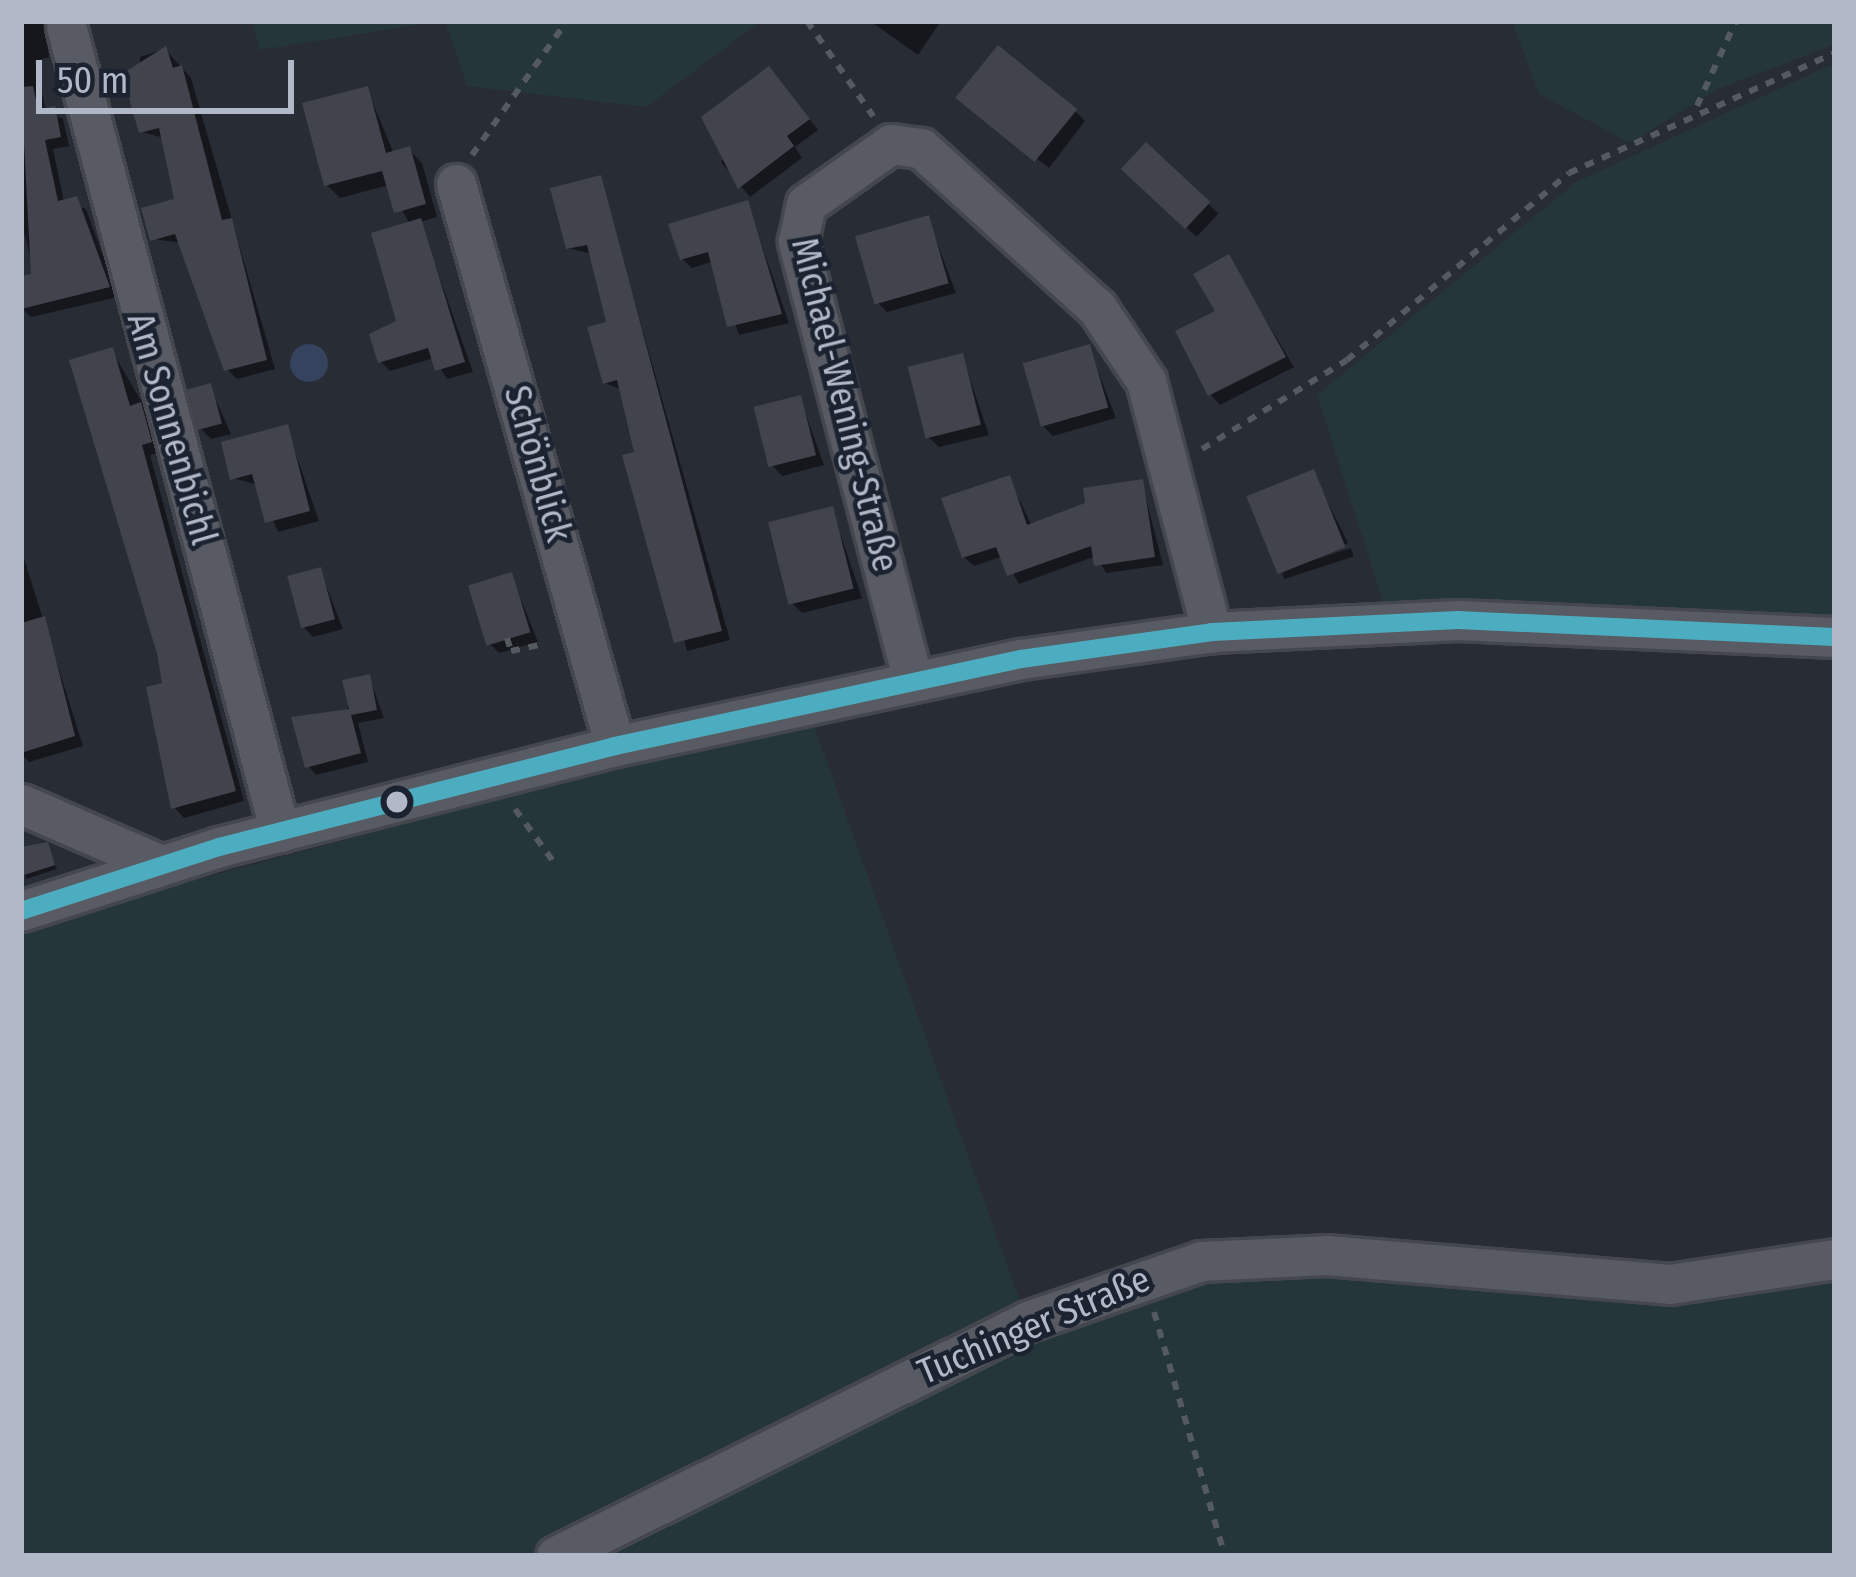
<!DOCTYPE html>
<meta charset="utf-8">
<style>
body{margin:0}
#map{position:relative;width:1856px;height:1577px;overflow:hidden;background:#282c35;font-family:"Fira Sans Condensed",sans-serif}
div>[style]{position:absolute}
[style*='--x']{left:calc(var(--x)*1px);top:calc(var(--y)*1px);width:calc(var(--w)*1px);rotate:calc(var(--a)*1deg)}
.green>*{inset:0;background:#25363b}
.water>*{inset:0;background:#35435e}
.round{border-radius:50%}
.shadow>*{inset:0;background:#0007;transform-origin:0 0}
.building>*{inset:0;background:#41444c;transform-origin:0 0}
.path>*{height:6px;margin-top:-3px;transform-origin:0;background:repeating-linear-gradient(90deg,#555a61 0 9px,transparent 0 18px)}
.roads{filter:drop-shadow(3px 0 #44474e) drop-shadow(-3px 0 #44474e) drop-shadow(0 3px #44474e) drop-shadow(0 -3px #44474e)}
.minor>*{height:39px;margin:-19.5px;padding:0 19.5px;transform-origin:19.5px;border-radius:19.5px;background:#585b63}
.bus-1>*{height:18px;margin:-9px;padding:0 9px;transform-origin:9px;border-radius:9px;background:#4dadc0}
.dots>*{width:33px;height:33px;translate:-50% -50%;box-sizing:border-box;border:6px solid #1b2230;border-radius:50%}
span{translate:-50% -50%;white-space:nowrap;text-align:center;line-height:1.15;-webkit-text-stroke:9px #1b2230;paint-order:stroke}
.street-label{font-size:36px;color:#b1b8c7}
.frame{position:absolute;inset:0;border:24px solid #b1b8c7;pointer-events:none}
.scale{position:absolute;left:36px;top:60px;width:258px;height:54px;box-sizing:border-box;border:6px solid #b1b8c7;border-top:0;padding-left:15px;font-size:36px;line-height:42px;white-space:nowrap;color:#b1b8c7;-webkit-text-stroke:9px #1b2230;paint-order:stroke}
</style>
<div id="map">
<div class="green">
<i style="clip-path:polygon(252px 21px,441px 21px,260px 50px)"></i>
<i style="clip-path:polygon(445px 21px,761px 21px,646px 107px,467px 86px)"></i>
<i style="clip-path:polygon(1512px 21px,1835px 21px,1835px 44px,1718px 89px,1630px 143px,1539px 94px)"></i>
<i style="clip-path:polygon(1835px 63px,1835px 622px,1385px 607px,1317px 395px,1576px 182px)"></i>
<i style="clip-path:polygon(810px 715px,1024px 1312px,543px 1556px,21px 1556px,21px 927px)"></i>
<i style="clip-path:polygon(1835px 1269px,1835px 1556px,576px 1556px,1104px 1308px,1135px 1308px,1129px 1287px,1201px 1270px)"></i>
</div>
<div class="water">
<i class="round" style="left:290px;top:344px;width:38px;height:38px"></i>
</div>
<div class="shadow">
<i style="clip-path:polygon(21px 21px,43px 21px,49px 57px,35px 61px,46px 111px,63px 119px,69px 146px,53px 149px,64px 202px,86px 209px,118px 297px,31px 317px,21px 307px,21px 279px,35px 276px,21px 220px)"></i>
<i style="clip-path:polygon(870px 21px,941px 21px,918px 55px)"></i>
<i style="clip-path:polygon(165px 49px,191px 78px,275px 369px,237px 379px,227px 369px,182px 243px,153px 239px,177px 201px,164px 138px,142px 132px,140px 57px)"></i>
<i style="clip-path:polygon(779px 80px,818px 130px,795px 147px,802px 158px,750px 197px,721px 162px)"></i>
<i style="clip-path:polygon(367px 89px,394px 154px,409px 150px,422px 163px,437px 217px,420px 222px,473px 372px,447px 379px,434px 358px,390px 371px,381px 362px,400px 322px,410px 225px,389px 185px,340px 198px,326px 184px)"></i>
<i style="clip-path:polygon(970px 108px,1075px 111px,1085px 121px,1049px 168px)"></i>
<i style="left:1146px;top:146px;width:99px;height:32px;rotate:43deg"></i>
<i style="clip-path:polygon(600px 179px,730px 640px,687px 651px,622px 390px,605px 383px,610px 324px,592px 254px,568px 248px)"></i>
<i style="clip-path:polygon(747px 203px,789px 323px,739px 335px,714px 261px,692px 268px,682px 259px)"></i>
<i style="clip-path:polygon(928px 219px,956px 293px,887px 312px,877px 302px)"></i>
<i style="clip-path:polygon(1228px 258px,1294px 367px,1220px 405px,1210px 394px)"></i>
<i style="clip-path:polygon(1089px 348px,1116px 418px,1053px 436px,1043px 426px)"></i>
<i style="clip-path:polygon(112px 351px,150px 416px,160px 452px,150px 455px,244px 801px,184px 818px,174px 807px,166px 685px,73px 362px)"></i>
<i style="clip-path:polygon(962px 356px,989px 435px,939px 447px,928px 437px)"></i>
<i style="clip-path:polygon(210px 387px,231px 434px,211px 439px,201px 429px)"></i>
<i style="clip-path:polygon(800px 398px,824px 465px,782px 476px,772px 465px)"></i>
<i style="clip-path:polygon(287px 428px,319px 521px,278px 532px,258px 485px,233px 478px)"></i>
<i style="clip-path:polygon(1313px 473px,1348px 543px,1282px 570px)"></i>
<i style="clip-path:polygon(1009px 479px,1032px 526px,1142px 483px,1163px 565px,1106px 573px,1096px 556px,1019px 584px,1003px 556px,974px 566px,964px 557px)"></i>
<i style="clip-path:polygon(832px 509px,862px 598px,802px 613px,792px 603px)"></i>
<i style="left:1351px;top:548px;width:9px;height:73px;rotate:72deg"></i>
<i style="clip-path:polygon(21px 549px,83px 746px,29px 762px,21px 754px)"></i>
<i style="clip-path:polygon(320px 570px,343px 629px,313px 637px,303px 626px)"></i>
<i style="clip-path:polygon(511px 575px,538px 642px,499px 653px,489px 643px)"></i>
<i style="clip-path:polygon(369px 677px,384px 718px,358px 723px,368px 762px,316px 775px,308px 766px)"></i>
<i style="clip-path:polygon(47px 848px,57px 869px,26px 879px,21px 850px)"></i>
</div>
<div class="building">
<i style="left:998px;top:45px;width:102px;height:68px;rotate:39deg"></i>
<i style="clip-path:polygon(166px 46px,173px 68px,182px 65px,222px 220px,232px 218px,267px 360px,224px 371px,175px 234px,150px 241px,141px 208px,174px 199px,159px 128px,139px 133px,122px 74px)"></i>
<i style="clip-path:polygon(769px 66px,810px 119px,787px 136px,794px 146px,738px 189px,701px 117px)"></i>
<i style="clip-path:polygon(33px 86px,38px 110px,55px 106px,61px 137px,45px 140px,58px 201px,77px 196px,110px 287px,21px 309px,21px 276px,31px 274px,21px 87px)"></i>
<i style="clip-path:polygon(368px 86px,386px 153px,410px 146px,426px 204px,394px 213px,382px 171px,324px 186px,302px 103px)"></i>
<i style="left:1146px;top:142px;width:88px;height:37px;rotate:43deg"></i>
<i style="clip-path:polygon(601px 175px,722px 631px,674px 643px,622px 455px,634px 452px,617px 380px,603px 384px,587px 327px,606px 322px,587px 245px,566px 249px,550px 188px)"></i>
<i style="clip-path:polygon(748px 200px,782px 314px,727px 327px,708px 252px,680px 260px,668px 224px)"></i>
<i style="left:929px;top:215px;width:71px;height:77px;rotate:74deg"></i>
<i style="clip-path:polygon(421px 218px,465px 362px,435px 371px,428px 348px,378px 363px,369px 334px,396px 321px,371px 233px)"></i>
<i style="clip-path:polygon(1229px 254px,1286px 357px,1208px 396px,1175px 331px,1215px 311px,1193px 274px)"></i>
<i style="left:1090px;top:344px;width:66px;height:70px;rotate:74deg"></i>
<i style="clip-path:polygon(113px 347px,130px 406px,141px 402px,152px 442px,142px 445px,236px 791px,171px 809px,146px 687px,162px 683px,157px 654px,69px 360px)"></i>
<i style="left:963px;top:353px;width:74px;height:57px;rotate:76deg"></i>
<i style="left:211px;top:383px;width:42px;height:25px;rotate:75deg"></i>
<i style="left:801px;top:395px;width:62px;height:49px;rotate:76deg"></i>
<i style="clip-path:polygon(288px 424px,310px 511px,265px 523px,252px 474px,230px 480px,221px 442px)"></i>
<i style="left:1314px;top:469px;width:84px;height:73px;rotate:68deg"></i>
<i style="clip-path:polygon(1010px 475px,1027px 525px,1085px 503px,1083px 488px,1143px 479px,1155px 557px,1094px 566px,1091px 546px,1007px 576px,996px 547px,962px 558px,941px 498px)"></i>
<i style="left:833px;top:506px;width:85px;height:67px;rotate:76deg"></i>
<i style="left:321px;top:567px;width:54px;height:35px;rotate:75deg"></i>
<i style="left:512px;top:572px;width:63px;height:46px;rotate:73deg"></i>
<i style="clip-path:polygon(45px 616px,75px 736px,21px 753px,21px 623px)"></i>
<i style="clip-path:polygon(370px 674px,377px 710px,351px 715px,361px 753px,305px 768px,291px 717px,349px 709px,342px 680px)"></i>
<i style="clip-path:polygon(48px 842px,55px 865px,21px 876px,21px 847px)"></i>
</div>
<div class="path">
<i style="--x:807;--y:21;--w:116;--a:55.2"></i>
<i style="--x:1697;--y:106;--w:94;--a:-65.4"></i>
<i style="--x:472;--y:155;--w:164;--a:-54.7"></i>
<i style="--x:1202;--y:449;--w:170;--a:-31.5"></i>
<i style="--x:1347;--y:360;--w:290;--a:-40.1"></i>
<i style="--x:1569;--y:173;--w:292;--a:-24.3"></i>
<i style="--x:507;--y:638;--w:14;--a:73"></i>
<i style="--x:511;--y:651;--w:33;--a:-12"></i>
<i style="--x:515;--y:809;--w:69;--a:53.8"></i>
<i style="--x:1154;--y:1312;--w:254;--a:73.8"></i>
</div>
<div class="roads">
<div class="minor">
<i style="--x:66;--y:26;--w:834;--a:75.13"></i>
<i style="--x:456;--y:184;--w:584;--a:74.2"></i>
<i style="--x:912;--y:677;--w:451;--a:-104.7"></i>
<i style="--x:798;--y:241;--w:38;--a:-78"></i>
<i style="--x:806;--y:204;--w:104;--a:-35.2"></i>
<i style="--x:891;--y:144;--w:30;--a:8"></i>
<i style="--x:921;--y:148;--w:238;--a:42.3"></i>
<i style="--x:1097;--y:308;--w:88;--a:56.1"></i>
<i style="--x:1146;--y:381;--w:260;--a:75.3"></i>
<i style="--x:21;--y:804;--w:153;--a:23.5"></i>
<i style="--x:21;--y:911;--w:208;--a:-17.9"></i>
<i style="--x:219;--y:847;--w:409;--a:-14.3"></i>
<i style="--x:615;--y:746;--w:415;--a:-12.1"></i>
<i style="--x:1021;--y:659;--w:193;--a:-8"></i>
<i style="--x:1212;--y:632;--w:246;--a:-2.8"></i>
<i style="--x:1458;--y:620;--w:377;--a:2.6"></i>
<i style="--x:556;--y:1556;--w:527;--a:-26.47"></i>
<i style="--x:1028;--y:1321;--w:183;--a:-19.1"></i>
<i style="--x:1201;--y:1261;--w:125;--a:-2.7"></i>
<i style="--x:1326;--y:1255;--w:345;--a:4.8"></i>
<i style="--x:1670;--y:1284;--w:167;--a:-8.6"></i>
</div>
</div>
<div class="bus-1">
<i style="--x:21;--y:911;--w:208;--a:-17.9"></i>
<i style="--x:219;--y:847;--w:409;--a:-14.3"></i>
<i style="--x:615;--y:746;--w:415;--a:-12.1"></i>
<i style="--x:1021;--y:659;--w:193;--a:-8"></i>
<i style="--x:1212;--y:632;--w:246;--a:-2.8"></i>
<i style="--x:1458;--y:620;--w:377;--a:2.6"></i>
</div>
<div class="dots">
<i style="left:397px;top:802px;background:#b1b8c7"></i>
</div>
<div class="street-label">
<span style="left:844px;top:405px;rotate:76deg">Michael-Wening-Straße</span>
<span style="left:171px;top:429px;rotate:74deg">Am Sonnenbichl</span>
<span style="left:537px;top:464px;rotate:74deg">Schönblick</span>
<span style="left:1034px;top:1326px;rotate:-23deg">Tuchinger Straße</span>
</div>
<div class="frame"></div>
<div class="scale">50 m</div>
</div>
